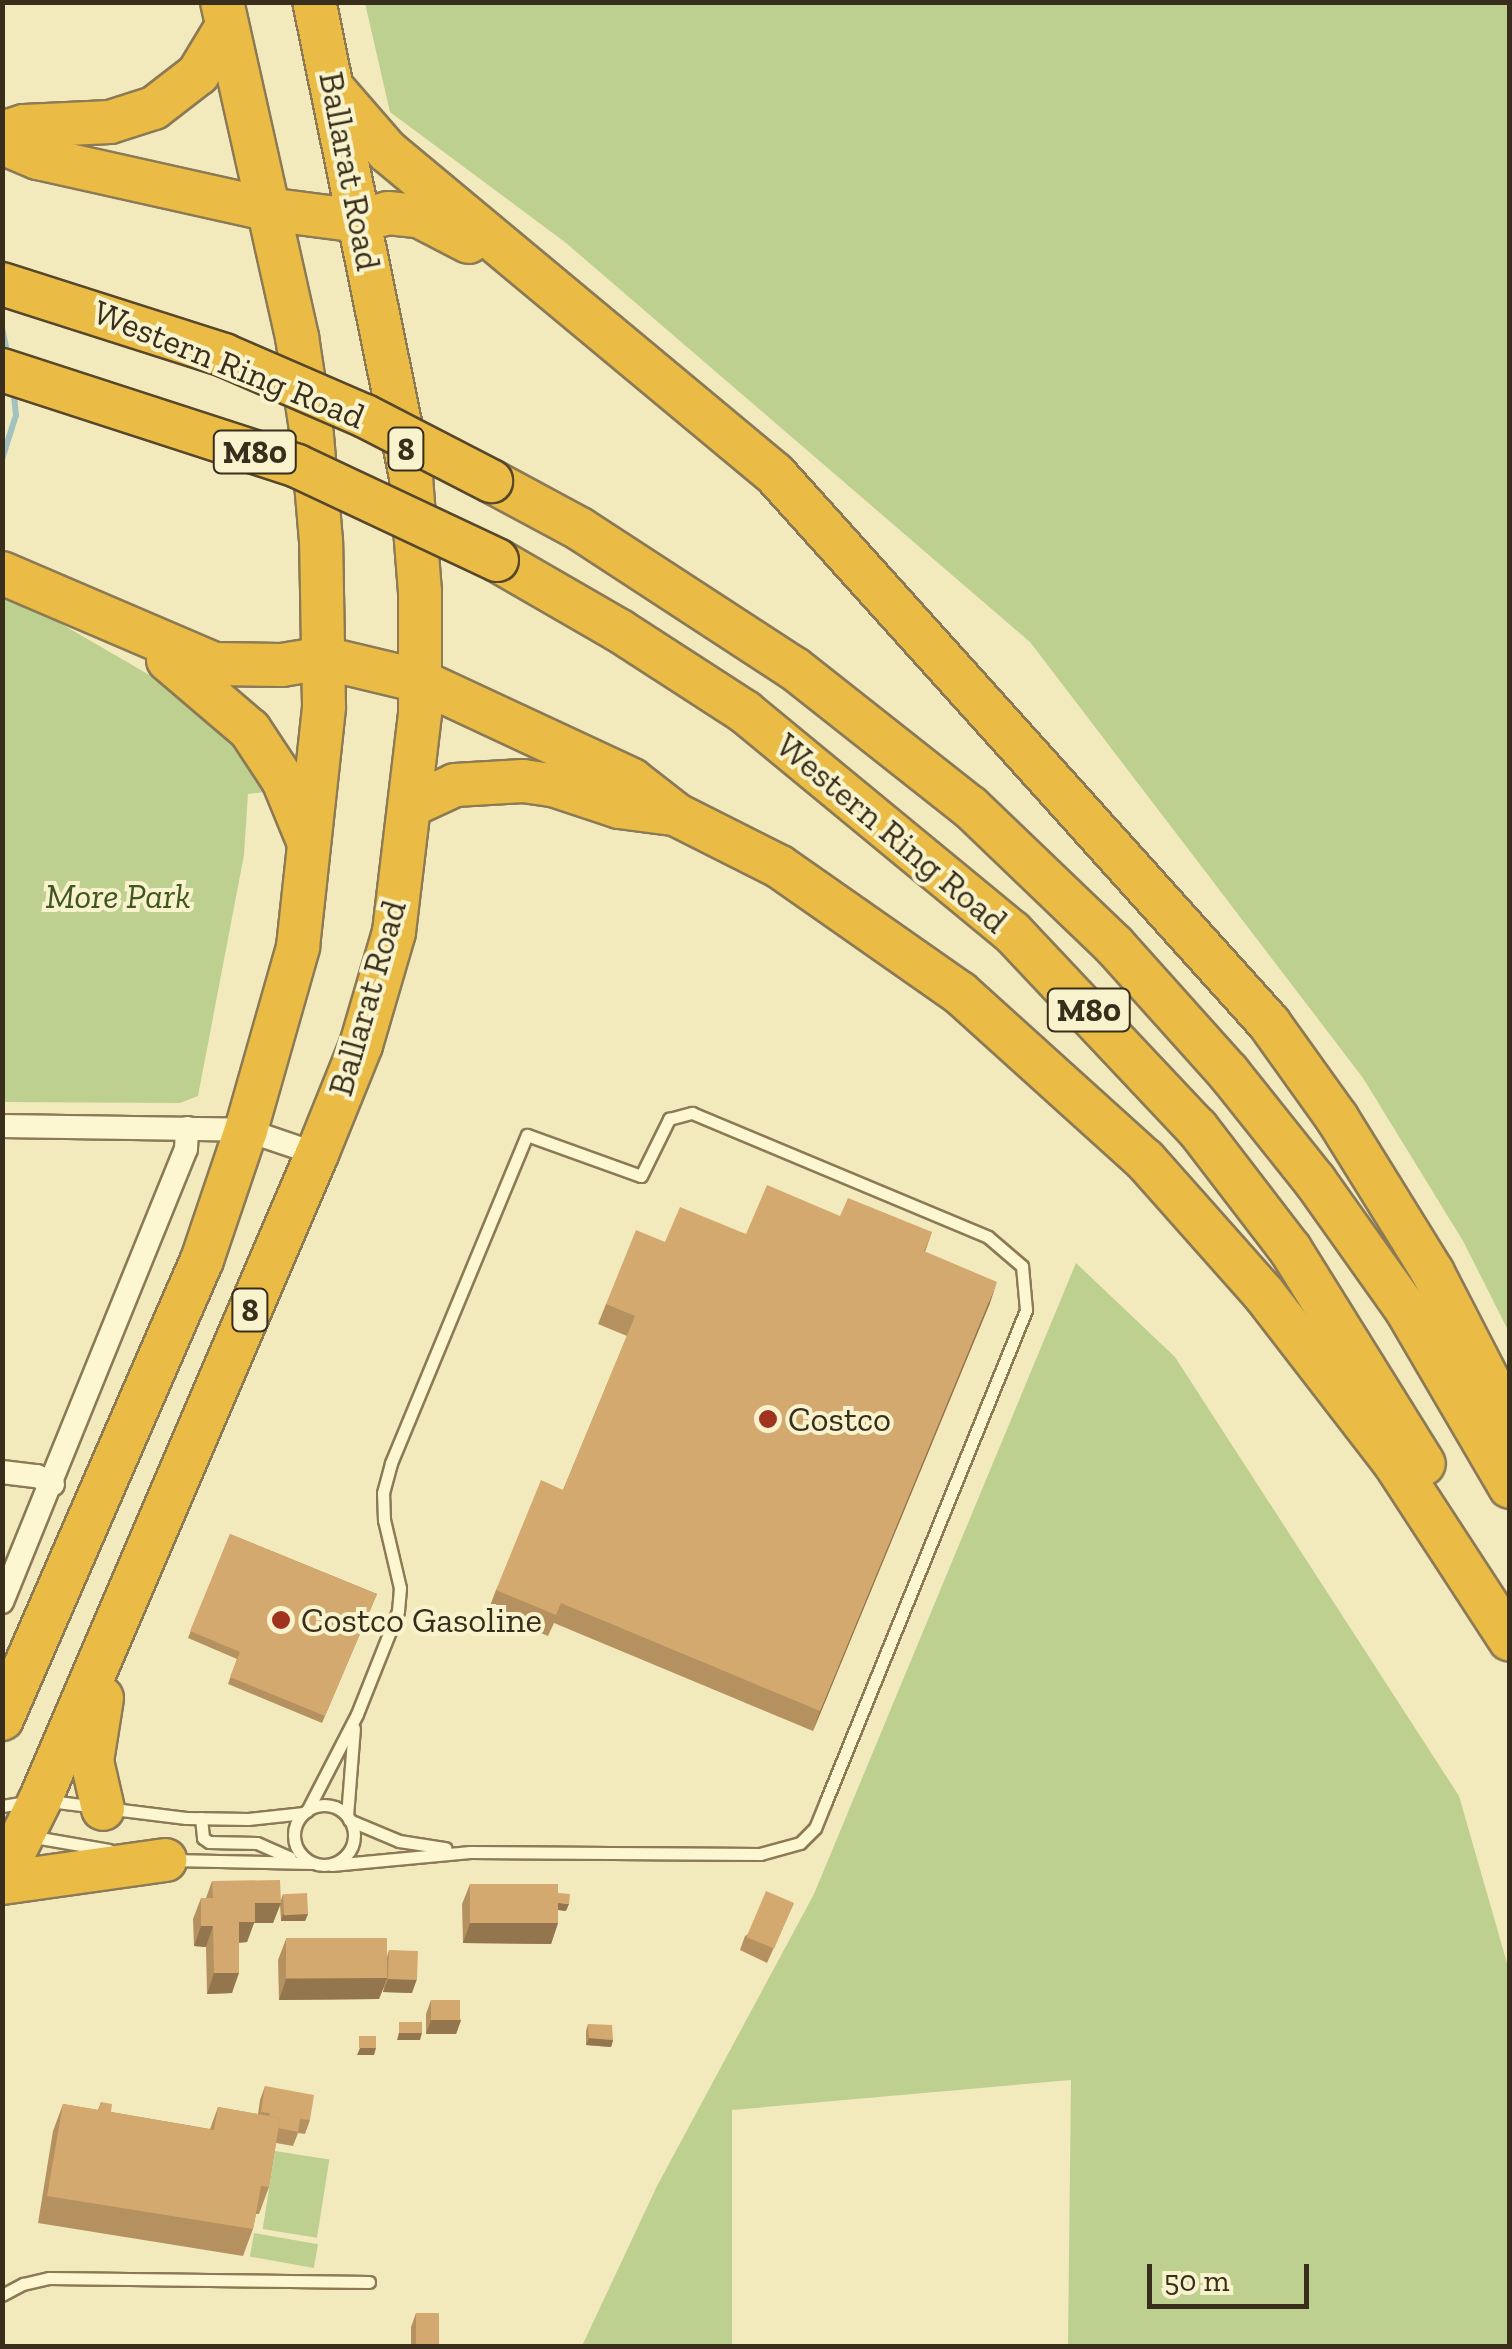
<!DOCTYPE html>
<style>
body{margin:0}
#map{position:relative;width:1512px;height:2349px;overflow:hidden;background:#f2eabd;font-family:"Zilla Slab",serif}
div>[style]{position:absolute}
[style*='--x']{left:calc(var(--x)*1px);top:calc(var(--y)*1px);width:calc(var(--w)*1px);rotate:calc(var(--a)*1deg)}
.green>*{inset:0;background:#bed090;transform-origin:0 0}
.stream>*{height:6px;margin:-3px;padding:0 3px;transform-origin:3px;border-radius:3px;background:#a1c2be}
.roads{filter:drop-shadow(2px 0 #8b7a55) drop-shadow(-2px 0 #8b7a55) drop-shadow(0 2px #8b7a55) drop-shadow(0 -2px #8b7a55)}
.lane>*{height:11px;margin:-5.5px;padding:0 5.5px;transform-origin:5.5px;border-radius:5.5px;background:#fcf6d1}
.lane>.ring{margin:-5.5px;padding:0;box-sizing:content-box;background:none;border:11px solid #fcf6d1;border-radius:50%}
.street>*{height:22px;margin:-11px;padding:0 11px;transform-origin:11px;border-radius:11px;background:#fcf6d1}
.highway>*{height:42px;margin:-21px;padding:0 21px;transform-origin:21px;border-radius:21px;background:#eabc45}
.bridges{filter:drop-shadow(2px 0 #58472a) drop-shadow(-2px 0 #58472a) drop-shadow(0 2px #58472a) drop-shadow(0 -2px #58472a)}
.highway-bridge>*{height:42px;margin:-21px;padding:0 21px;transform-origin:21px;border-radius:21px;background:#eabc45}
.wall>*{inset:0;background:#b5915f}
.shaded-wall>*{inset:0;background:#94764e}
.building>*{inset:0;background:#d3a96f;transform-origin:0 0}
.dots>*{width:28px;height:28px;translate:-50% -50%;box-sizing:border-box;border:5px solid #f8f3cd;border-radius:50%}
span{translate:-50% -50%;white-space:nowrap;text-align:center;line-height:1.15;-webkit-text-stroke:8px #f8f3cd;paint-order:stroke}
.shield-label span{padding:2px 8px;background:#f8f3cd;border:2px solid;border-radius:8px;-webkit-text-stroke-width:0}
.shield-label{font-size:32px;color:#392e1b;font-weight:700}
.street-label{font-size:35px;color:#392e1b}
.park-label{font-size:35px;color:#40571f;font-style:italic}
.poi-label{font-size:35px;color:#392e1b}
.left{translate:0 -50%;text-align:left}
.frame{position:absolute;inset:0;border:5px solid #392e1b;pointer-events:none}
.scale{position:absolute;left:1147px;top:2264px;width:162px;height:45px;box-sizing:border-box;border:5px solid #392e1b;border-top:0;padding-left:12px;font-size:30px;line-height:35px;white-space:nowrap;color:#392e1b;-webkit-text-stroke:8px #f8f3cd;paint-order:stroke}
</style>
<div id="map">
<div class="green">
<i style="clip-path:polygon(365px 3px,1509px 3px,1509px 1332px,1463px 1241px,1363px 1078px,1030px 642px,566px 243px,390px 112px)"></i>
<i style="clip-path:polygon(3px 590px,177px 691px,247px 748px,266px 792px,248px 794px,244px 855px,198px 1096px,180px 1103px,3px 1102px)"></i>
<i style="clip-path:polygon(1076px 1263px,1175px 1357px,1459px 1796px,1509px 1970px,1509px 2346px,1068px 2346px,1071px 2080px,732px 2110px,732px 2346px,582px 2346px,657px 2186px,814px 1894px)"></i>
<i style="left:275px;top:2151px;width:55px;height:79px;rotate:9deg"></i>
<i style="left:254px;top:2233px;width:65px;height:24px;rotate:10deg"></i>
</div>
<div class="stream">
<i style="--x:2;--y:328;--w:29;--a:78"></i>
<i style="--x:2;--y:459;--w:46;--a:-72.3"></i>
<i style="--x:16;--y:415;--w:27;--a:-96"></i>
</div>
<div class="roads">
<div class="lane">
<i style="--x:49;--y:1801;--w:138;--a:7.1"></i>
<i style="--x:186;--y:1818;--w:62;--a:0.9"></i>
<i style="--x:248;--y:1819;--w:56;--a:-6.1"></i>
<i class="ring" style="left:294px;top:1805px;width:49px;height:49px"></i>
<i style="--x:2;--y:1806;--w:24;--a:-9"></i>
<i style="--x:307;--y:1811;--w:109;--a:-62.7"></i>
<i style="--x:357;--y:1714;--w:111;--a:-68.3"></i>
<i style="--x:398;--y:1611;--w:23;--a:-85"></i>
<i style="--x:400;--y:1588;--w:70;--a:-103.2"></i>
<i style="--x:384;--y:1520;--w:27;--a:-92"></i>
<i style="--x:383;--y:1493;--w:31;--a:-75"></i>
<i style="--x:391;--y:1463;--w:355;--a:-67.5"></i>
<i style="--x:527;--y:1135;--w:121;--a:19.8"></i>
<i style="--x:641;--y:1176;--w:64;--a:-63.8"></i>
<i style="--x:669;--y:1119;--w:24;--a:-15"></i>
<i style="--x:692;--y:1113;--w:321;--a:22.7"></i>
<i style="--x:988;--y:1237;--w:45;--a:40.5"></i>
<i style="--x:1022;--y:1266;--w:44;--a:84.8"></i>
<i style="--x:1026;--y:1310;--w:530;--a:112.16"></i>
<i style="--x:826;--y:1801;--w:29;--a:112"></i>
<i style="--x:815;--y:1828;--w:21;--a:135"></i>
<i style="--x:800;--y:1843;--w:41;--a:164.6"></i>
<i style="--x:760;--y:1854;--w:290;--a:-179.6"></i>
<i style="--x:470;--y:1852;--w:139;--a:174.6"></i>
<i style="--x:347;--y:1816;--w:88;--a:-85.5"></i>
<i style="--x:201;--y:1818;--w:20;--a:84"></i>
<i style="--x:203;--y:1838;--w:7;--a:34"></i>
<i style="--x:209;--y:1842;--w:48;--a:1.2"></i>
<i style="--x:257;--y:1843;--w:36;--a:24"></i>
<i style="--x:349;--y:1820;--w:54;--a:22.8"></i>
<i style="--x:399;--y:1841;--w:47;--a:8.7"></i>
<i style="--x:34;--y:1837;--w:76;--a:9.8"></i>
<i style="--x:172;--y:1860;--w:140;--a:1.2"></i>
<i style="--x:2;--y:2295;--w:24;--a:-28"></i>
<i style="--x:23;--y:2284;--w:27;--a:-13"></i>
<i style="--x:49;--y:2278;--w:320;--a:0.7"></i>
</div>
<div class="street">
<i style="--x:2;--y:1126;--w:244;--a:0.9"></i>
<i style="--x:246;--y:1130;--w:75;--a:18.7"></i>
<i style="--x:2;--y:1472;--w:35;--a:7"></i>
<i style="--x:37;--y:1476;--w:18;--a:27"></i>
<i style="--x:2;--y:1602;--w:489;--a:-67.9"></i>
<i style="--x:186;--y:1149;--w:21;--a:-87"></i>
</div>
<div class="highway">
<i style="--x:335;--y:91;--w:79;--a:49.1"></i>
<i style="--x:387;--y:151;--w:505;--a:39.78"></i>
<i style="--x:775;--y:474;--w:739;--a:48.02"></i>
<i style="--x:1269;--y:1023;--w:117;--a:54.4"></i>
<i style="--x:1337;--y:1118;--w:182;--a:58.2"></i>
<i style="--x:1433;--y:1273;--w:168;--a:62.7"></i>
<i style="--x:2;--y:133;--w:23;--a:-18"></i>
<i style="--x:24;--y:126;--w:86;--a:-2.7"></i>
<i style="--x:110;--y:122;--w:46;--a:-17.7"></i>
<i style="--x:154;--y:108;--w:56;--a:-37.7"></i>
<i style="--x:198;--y:74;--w:56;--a:-58.9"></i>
<i style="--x:2;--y:143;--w:39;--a:23"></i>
<i style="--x:38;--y:158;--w:235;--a:12.6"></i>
<i style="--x:267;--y:209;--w:93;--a:7.4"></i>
<i style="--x:359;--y:221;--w:30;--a:-15"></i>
<i style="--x:388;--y:213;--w:31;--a:6"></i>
<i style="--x:419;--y:216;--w:56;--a:27.5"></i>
<i style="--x:491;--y:481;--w:101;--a:28.3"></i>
<i style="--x:580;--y:529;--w:257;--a:33.1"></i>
<i style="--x:795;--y:669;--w:223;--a:38.3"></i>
<i style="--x:970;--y:807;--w:199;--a:43.8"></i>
<i style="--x:1114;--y:945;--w:171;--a:48.1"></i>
<i style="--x:1228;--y:1072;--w:139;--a:51.4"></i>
<i style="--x:1315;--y:1181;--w:157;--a:54.6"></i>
<i style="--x:1406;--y:1309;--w:206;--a:59.7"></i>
<i style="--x:497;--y:560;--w:142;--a:30"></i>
<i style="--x:620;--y:631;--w:149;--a:32.9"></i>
<i style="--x:745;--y:712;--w:346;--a:39.5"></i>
<i style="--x:1012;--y:932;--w:270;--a:46.7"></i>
<i style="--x:1197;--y:1128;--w:153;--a:52.5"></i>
<i style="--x:1290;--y:1249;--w:253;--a:58.1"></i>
<i style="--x:2;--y:573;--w:231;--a:23.2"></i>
<i style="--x:214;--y:664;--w:68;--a:0.8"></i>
<i style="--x:282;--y:665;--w:43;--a:-9.5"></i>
<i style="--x:324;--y:658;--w:99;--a:13.5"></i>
<i style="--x:420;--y:681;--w:234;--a:25"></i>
<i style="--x:632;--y:780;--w:57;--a:37.9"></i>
<i style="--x:677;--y:815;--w:115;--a:26.8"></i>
<i style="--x:780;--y:867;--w:220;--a:35"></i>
<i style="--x:960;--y:993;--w:249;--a:42.1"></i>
<i style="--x:1145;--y:1160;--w:179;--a:48.4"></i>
<i style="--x:1264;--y:1294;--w:212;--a:52.3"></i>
<i style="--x:1394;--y:1462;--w:212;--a:56.9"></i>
<i style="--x:168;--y:660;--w:108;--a:40.5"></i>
<i style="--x:250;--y:730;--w:60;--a:56.6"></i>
<i style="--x:283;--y:780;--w:66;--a:67.7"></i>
<i style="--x:412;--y:805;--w:47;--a:-24.9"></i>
<i style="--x:455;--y:785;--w:68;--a:-3.4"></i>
<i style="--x:523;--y:781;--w:30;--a:8"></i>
<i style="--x:553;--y:785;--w:70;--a:18.4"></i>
<i style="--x:619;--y:807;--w:54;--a:7.4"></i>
<i style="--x:102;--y:1698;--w:64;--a:99"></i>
<i style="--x:92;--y:1761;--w:49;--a:77.1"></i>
<i style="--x:2;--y:1719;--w:501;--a:-66.46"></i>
<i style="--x:202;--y:1260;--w:137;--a:-71.3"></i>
<i style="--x:246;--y:1130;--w:190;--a:-74.1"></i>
<i style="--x:298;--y:947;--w:242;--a:-83.8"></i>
<i style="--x:324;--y:706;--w:165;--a:-91"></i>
<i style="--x:321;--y:541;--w:105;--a:-94.9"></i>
<i style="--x:312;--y:436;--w:100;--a:-98.6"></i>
<i style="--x:297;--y:337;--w:343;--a:-102.6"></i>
<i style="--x:2;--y:1877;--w:86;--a:-63.7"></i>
<i style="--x:40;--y:1800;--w:703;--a:-66.79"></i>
<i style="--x:317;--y:1154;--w:118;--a:-68"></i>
<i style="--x:361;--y:1045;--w:118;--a:-73.7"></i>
<i style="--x:394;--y:932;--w:220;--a:-83.2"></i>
<i style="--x:420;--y:714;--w:122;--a:-90"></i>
<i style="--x:420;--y:592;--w:115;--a:-94.5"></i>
<i style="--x:411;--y:477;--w:485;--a:-101.5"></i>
<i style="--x:2;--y:1883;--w:165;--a:-8"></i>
</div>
</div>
<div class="bridges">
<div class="highway-bridge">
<i style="--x:2;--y:284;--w:233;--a:17.7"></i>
<i style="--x:224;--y:355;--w:154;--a:23.4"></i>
<i style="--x:365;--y:416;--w:142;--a:27.3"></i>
<i style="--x:2;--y:370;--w:310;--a:18"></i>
<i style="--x:297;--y:466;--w:221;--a:25.2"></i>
</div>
</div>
<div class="wall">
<i style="clip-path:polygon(840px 1216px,932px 1232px,925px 1252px,990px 1303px,813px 1731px,554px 1623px,548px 1636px,488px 1611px,496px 1590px,563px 1490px,627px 1336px,598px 1324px,606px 1304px,665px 1242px,746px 1234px)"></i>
<i style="clip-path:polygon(230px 1534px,377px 1594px,322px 1723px,228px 1684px,237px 1659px,188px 1638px)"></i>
<i style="clip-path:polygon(212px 1881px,281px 1900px,283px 1894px,308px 1914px,305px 1921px,281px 1921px,280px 1904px,273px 1923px,254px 1923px,247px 1942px,239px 1943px,232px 1993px,207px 1994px,206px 1947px,194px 1946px,193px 1919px,201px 1898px,206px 1898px)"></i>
<i style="clip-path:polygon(470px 1884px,558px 1893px,566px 1911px,558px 1910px,558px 1923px,551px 1944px,463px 1943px,462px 1904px)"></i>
<i style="clip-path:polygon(794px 1903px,767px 1963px,740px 1950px,745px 1936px)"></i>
<i style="clip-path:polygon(286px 1939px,387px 1957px,389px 1950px,412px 1993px,383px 1992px,384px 1987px,379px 1999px,279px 2000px,278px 1960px)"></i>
<i style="clip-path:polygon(431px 2000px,461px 2020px,456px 2034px,426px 2034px,426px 2014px)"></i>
<i style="clip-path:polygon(588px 2024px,613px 2040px,611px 2047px,586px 2045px,586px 2031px)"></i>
<i style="clip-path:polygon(265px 2086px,310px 2120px,305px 2134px,298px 2133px,293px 2146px,276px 2143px,269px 2187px,259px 2214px,256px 2214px,253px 2229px,243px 2256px,38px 2223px,53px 2131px,63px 2104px,98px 2110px,101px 2102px,111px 2112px,210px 2129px,218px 2107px,258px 2114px,260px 2100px)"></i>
<i style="clip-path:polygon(416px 2313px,440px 2345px,440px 2346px,411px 2346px,411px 2327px)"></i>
</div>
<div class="shaded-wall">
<i style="clip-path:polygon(997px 1282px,990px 1303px,813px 1731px,820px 1711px)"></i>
<i style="clip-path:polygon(554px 1902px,569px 1904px,566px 1911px,551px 1909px)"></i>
<i style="clip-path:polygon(255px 1903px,281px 1903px,273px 1923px,254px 1923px,247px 1942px,231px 1943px,239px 1922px)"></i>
<i style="clip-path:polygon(283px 1914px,308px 1914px,305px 1921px,281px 1921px)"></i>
<i style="clip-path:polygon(470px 1923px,558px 1923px,551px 1944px,463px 1943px)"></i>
<i style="clip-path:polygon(201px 1926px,213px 1926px,206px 1947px,194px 1946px)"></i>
<i style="clip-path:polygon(214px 1973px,239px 1973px,232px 1993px,207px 1994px)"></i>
<i style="clip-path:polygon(387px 1978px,379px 1999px,279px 2000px,286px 1979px)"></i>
<i style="clip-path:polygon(388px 1979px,417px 1979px,412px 1993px,383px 1992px)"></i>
<i style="clip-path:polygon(431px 2020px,461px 2020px,456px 2034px,426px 2034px)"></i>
<i style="clip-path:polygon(399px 2033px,422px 2033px,420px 2040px,397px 2040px)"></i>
<i style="clip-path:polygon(589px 2038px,613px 2040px,611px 2047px,586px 2045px)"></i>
<i style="clip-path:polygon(360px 2048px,376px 2048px,374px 2055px,357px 2055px)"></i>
</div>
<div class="building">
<i style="clip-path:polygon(767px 1185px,840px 1216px,848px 1198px,932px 1232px,924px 1251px,997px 1282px,820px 1711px,561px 1603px,556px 1615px,496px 1590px,541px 1480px,563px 1490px,635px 1316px,606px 1304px,636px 1230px,665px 1242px,680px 1207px,746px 1234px)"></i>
<i style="clip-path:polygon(230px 1534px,377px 1594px,325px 1716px,230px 1677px,240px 1652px,190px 1631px)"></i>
<i style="clip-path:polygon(280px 1880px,281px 1903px,255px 1903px,255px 1922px,239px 1922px,239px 1973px,214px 1973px,213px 1926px,201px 1926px,201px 1898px,213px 1898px,212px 1881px)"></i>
<i style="left:470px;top:1884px;width:88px;height:39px"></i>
<i style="left:766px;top:1891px;width:30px;height:50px;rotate:23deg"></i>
<i style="left:307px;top:1893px;width:21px;height:24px;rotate:87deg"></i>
<i style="left:558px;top:1893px;width:12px;height:10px;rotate:5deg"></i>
<i style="left:387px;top:1938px;width:40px;height:101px;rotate:90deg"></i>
<i style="left:389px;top:1950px;width:29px;height:29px;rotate:2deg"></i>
<i style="left:431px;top:2000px;width:29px;height:20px"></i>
<i style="left:399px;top:2022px;width:23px;height:11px"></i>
<i style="clip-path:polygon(588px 2024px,612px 2025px,613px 2040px,589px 2038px)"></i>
<i style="left:359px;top:2036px;width:17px;height:12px"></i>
<i style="clip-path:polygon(265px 2086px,314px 2095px,310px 2120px,300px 2119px,298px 2132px,278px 2128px,280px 2118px,269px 2116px,270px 2113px,261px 2112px)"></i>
<i style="clip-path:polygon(101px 2102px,112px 2104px,111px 2112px,214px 2130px,218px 2107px,280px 2118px,269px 2187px,261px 2186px,253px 2229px,47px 2196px,63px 2104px,99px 2110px)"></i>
<i style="left:416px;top:2313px;width:23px;height:32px"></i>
</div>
<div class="dots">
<i style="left:768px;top:1419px;background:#9f331f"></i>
<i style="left:281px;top:1620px;background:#9f331f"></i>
</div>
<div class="shield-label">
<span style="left:406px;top:449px">8</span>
<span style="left:255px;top:452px">M80</span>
<span style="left:1089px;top:1010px">M80</span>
<span style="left:250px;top:1310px">8</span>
</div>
<div class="street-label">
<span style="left:350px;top:171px;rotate:79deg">Ballarat Road</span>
<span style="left:229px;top:364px;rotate:22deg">Western Ring Road</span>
<span style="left:892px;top:833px;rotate:40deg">Western Ring Road</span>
<span style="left:367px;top:998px;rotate:-74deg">Ballarat Road</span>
</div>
<div class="park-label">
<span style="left:118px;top:896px">More Park</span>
</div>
<div class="poi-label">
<span class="left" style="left:788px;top:1419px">Costco</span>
<span class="left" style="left:301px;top:1620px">Costco Gasoline</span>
</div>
<div class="frame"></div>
<div class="scale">50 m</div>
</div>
